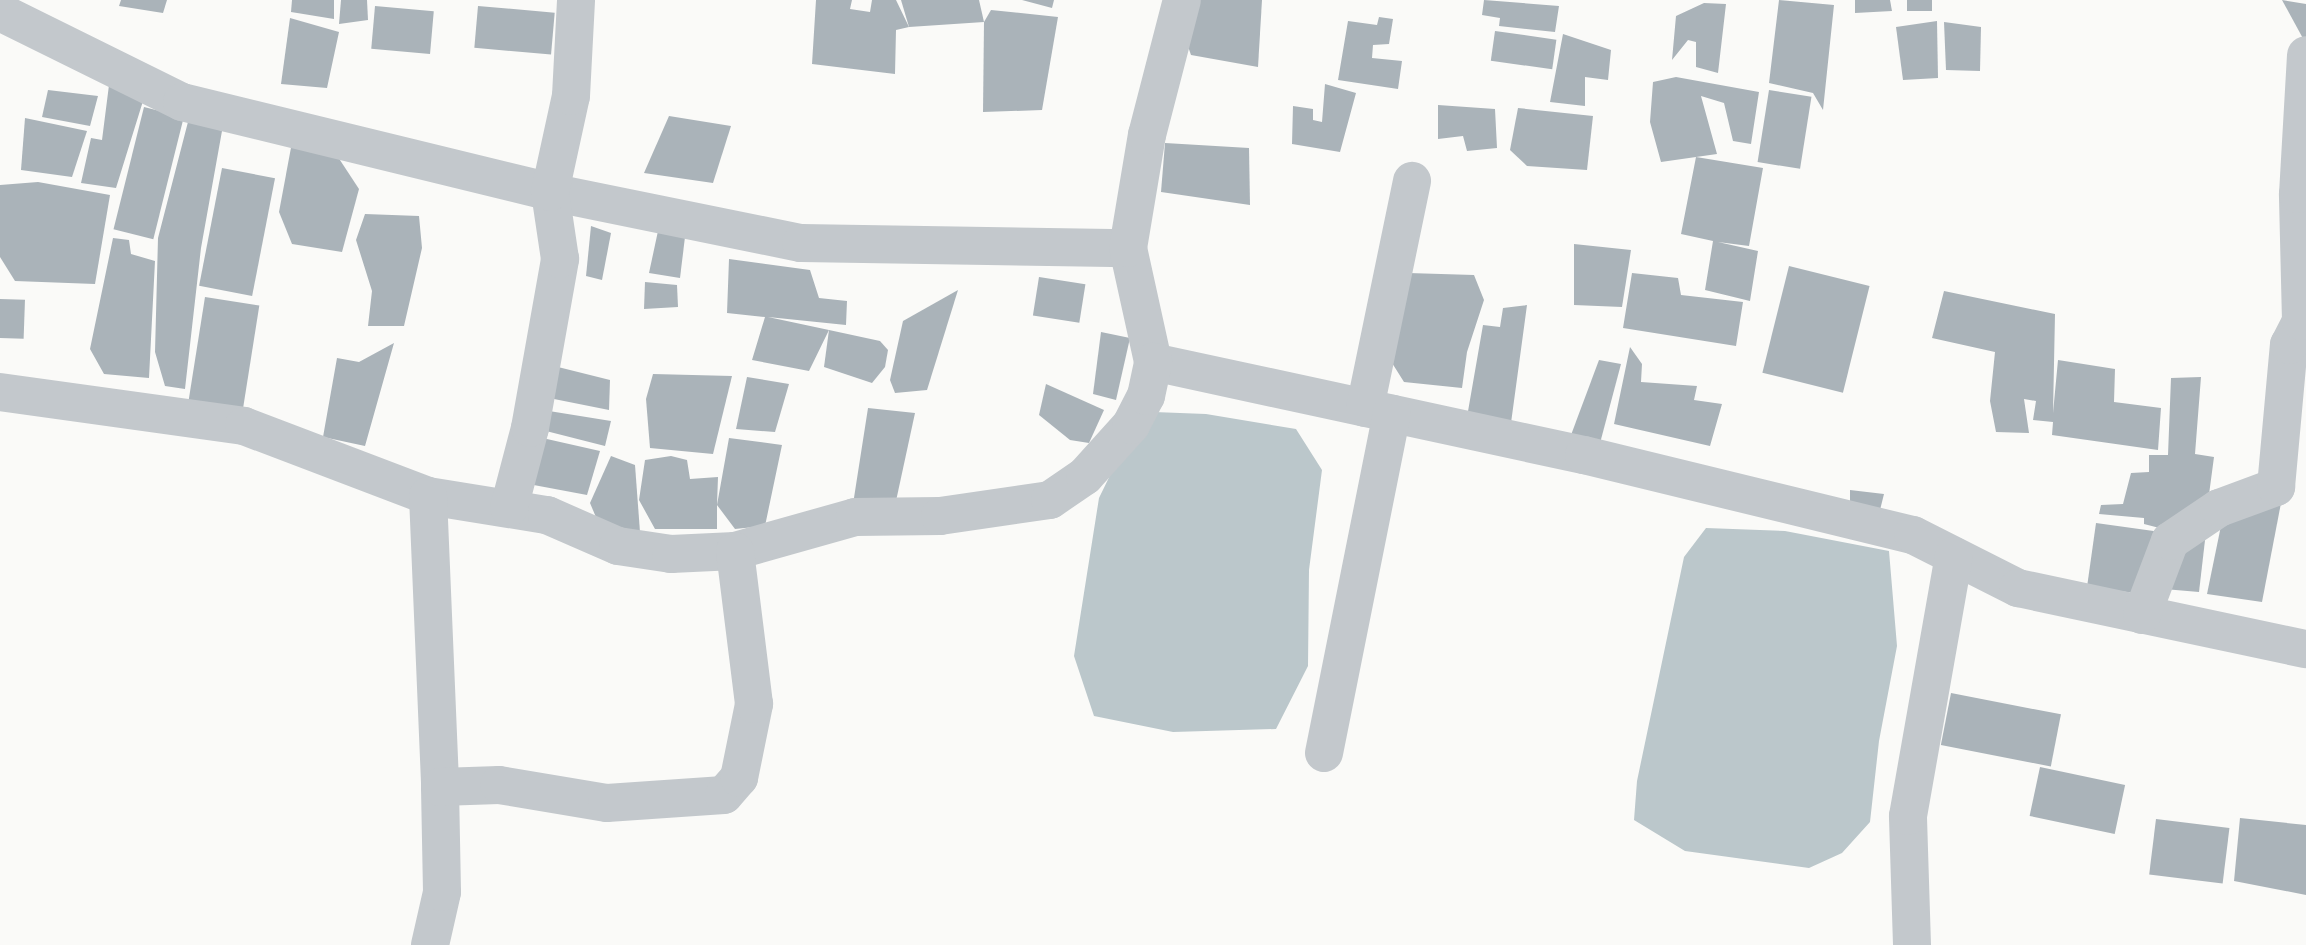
<!DOCTYPE html>
<style>
body{margin:0}
#map{position:relative;width:2306px;height:945px;overflow:hidden;background:#fafaf8;font-family:Lato,sans-serif}
div>[style]{position:absolute}
[style*='--x']{left:calc(var(--x)*1px);top:calc(var(--y)*1px);width:calc(var(--w)*1px);rotate:calc(var(--a)*1deg)}
.water>*{inset:0;background:#bbc7cb}
.building>*{inset:0;background:#aab3b9;transform-origin:0 0}
.street>*{height:38px;margin:-19px;padding:0 19px;transform-origin:19px;border-radius:19px;background:#c3c8cc}
span{translate:-50% -50%;white-space:nowrap;text-align:center;line-height:1.15;-webkit-text-stroke:7px #fff;paint-order:stroke}
</style>
<div id="map">
<div class="water">
<i style="clip-path:polygon(1154px 412px,1206px 414px,1296px 429px,1322px 470px,1309px 570px,1308px 666px,1276px 729px,1173px 732px,1094px 716px,1074px 656px,1099px 498px,1118px 459px)"></i>
<i style="clip-path:polygon(1706px 528px,1785px 531px,1889px 551px,1897px 646px,1879px 741px,1870px 822px,1842px 853px,1809px 868px,1685px 851px,1634px 820px,1637px 781px,1684px 557px)"></i>
</div>
<div class="building">
<i style="clip-path:polygon(121px 0,167px 0,163px 13px,119px 6px)"></i>
<i style="clip-path:polygon(292px 0,334px 0,334px 19px,291px 12px)"></i>
<i style="clip-path:polygon(341px 0,367px 0,368px 20px,339px 24px)"></i>
<i style="clip-path:polygon(816px 0,852px 0,850px 9px,870px 12px,872px 0,896px 0,909px 27px,896px 30px,895px 74px,812px 64px)"></i>
<i style="clip-path:polygon(901px 0,979px 0,984px 22px,909px 27px)"></i>
<i style="clip-path:polygon(1022px 0,1054px 0,1052px 8px)"></i>
<i style="clip-path:polygon(1191px 0,1262px 0,1258px 67px,1191px 55px,1182px 29px)"></i>
<i style="clip-path:polygon(1484px 0,1559px 6px,1555px 32px,1499px 26px,1500px 18px,1482px 15px)"></i>
<i style="clip-path:polygon(1779px 0,1834px 5px,1823px 110px,1813px 93px,1769px 83px)"></i>
<i style="clip-path:polygon(1855px 0,1890px 0,1892px 11px,1855px 13px)"></i>
<i style="left:1907px;top:0;width:25px;height:11px"></i>
<i style="clip-path:polygon(2282px 0,2306px 4px,2306px 44px)"></i>
<i style="clip-path:polygon(1704px 3px,1726px 4px,1718px 73px,1696px 67px,1696px 42px,1688px 40px,1672px 60px,1676px 16px)"></i>
<i style="left:375px;top:6px;width:59px;height:43px;rotate:5deg"></i>
<i style="left:478px;top:6px;width:77px;height:42px;rotate:5deg"></i>
<i style="clip-path:polygon(991px 10px,1058px 17px,1042px 110px,983px 112px,984px 22px)"></i>
<i style="clip-path:polygon(1379px 17px,1393px 19px,1389px 44px,1373px 45px,1372px 58px,1402px 61px,1398px 89px,1338px 80px,1348px 21px,1377px 25px)"></i>
<i style="clip-path:polygon(290px 18px,339px 32px,327px 88px,281px 84px)"></i>
<i style="clip-path:polygon(1937px 21px,1938px 78px,1903px 80px,1896px 27px)"></i>
<i style="clip-path:polygon(1944px 22px,1981px 27px,1980px 71px,1946px 70px)"></i>
<i style="left:1495px;top:31px;width:62px;height:30px;rotate:8deg"></i>
<i style="clip-path:polygon(1563px 34px,1611px 50px,1608px 80px,1585px 77px,1585px 106px,1550px 102px)"></i>
<i style="clip-path:polygon(1676px 77px,1759px 92px,1751px 144px,1733px 141px,1724px 103px,1701px 96px,1717px 154px,1661px 162px,1650px 122px,1653px 82px)"></i>
<i style="clip-path:polygon(1325px 84px,1356px 93px,1340px 152px,1292px 144px,1293px 106px,1313px 109px,1313px 120px,1322px 122px)"></i>
<i style="clip-path:polygon(109px 85px,143px 101px,116px 188px,81px 183px,91px 138px,102px 140px)"></i>
<i style="clip-path:polygon(48px 90px,98px 96px,90px 126px,42px 117px)"></i>
<i style="left:1769px;top:90px;width:43px;height:73px;rotate:9deg"></i>
<i style="clip-path:polygon(1438px 105px,1495px 109px,1497px 148px,1467px 151px,1463px 136px,1438px 139px)"></i>
<i style="left:144px;top:107px;width:41px;height:126px;rotate:14deg"></i>
<i style="clip-path:polygon(1518px 108px,1593px 116px,1587px 170px,1527px 166px,1510px 150px)"></i>
<i style="clip-path:polygon(669px 116px,731px 126px,713px 183px,644px 173px)"></i>
<i style="clip-path:polygon(25px 118px,87px 131px,72px 177px,21px 170px)"></i>
<i style="clip-path:polygon(189px 118px,222px 131px,201px 248px,185px 389px,165px 386px,155px 352px,158px 238px)"></i>
<i style="clip-path:polygon(293px 137px,336px 154px,359px 189px,342px 252px,292px 244px,279px 212px)"></i>
<i style="clip-path:polygon(1165px 143px,1249px 148px,1250px 205px,1161px 192px)"></i>
<i style="clip-path:polygon(1696px 157px,1763px 168px,1749px 246px,1718px 242px,1758px 251px,1750px 301px,1705px 290px,1713px 241px,1681px 234px)"></i>
<i style="left:222px;top:168px;width:54px;height:120px;rotate:11deg"></i>
<i style="clip-path:polygon(38px 182px,110px 195px,95px 284px,15px 281px,0 257px,0 185px)"></i>
<i style="clip-path:polygon(365px 214px,419px 216px,422px 248px,404px 326px,368px 326px,372px 291px,356px 240px)"></i>
<i style="clip-path:polygon(591px 226px,611px 233px,602px 280px,586px 276px)"></i>
<i style="clip-path:polygon(658px 231px,685px 237px,680px 278px,649px 273px)"></i>
<i style="clip-path:polygon(113px 238px,129px 240px,131px 254px,155px 261px,149px 378px,104px 374px,90px 349px)"></i>
<i style="clip-path:polygon(1574px 244px,1631px 250px,1622px 307px,1574px 305px)"></i>
<i style="clip-path:polygon(729px 259px,810px 270px,819px 298px,847px 301px,846px 325px,768px 317px,829px 330px,809px 371px,752px 360px,765px 317px,727px 313px)"></i>
<i style="left:1789px;top:266px;width:83px;height:110px;rotate:14deg"></i>
<i style="clip-path:polygon(1408px 273px,1474px 275px,1484px 300px,1467px 352px,1462px 388px,1404px 382px,1382px 347px)"></i>
<i style="clip-path:polygon(1632px 273px,1678px 278px,1681px 295px,1743px 302px,1736px 346px,1623px 328px)"></i>
<i style="left:1039px;top:277px;width:47px;height:39px;rotate:9deg"></i>
<i style="clip-path:polygon(645px 282px,677px 285px,678px 307px,644px 309px)"></i>
<i style="clip-path:polygon(958px 290px,927px 390px,895px 393px,890px 380px,903px 321px)"></i>
<i style="clip-path:polygon(1944px 291px,2055px 314px,2053px 413px,2058px 360px,2115px 369px,2114px 402px,2161px 408px,2158px 450px,2052px 435px,2053px 422px,2033px 420px,2036px 401px,2024px 399px,2029px 433px,1996px 432px,1990px 401px,1995px 352px,1932px 338px)"></i>
<i style="left:205px;top:297px;width:55px;height:108px;rotate:9deg"></i>
<i style="left:0;top:299px;width:25px;height:39px;rotate:2deg"></i>
<i style="clip-path:polygon(1527px 305px,1511px 423px,1467px 417px,1483px 325px,1500px 327px,1503px 308px)"></i>
<i style="clip-path:polygon(829px 330px,880px 341px,888px 350px,885px 367px,872px 383px,824px 367px)"></i>
<i style="clip-path:polygon(1101px 332px,1130px 338px,1116px 400px,1093px 394px)"></i>
<i style="clip-path:polygon(394px 343px,365px 446px,323px 437px,337px 358px,359px 362px)"></i>
<i style="clip-path:polygon(1630px 347px,1642px 364px,1641px 382px,1697px 386px,1694px 400px,1722px 404px,1710px 446px,1614px 424px)"></i>
<i style="clip-path:polygon(1599px 360px,1621px 364px,1599px 447px,1568px 443px)"></i>
<i style="clip-path:polygon(554px 366px,610px 380px,609px 410px,554px 399px)"></i>
<i style="clip-path:polygon(653px 374px,732px 376px,713px 454px,650px 448px,646px 399px)"></i>
<i style="clip-path:polygon(747px 377px,789px 384px,775px 432px,736px 429px)"></i>
<i style="clip-path:polygon(2201px 377px,2195px 454px,2214px 457px,2208px 502px,2171px 531px,2144px 524px,2144px 518px,2099px 514px,2101px 505px,2123px 504px,2131px 473px,2149px 472px,2149px 455px,2168px 455px,2171px 378px)"></i>
<i style="clip-path:polygon(1046px 384px,1104px 410px,1089px 443px,1070px 440px,1039px 415px)"></i>
<i style="clip-path:polygon(868px 408px,915px 413px,896px 501px,853px 504px)"></i>
<i style="clip-path:polygon(549px 411px,611px 421px,605px 446px,546px 431px)"></i>
<i style="clip-path:polygon(538px 437px,600px 451px,587px 495px,523px 483px)"></i>
<i style="clip-path:polygon(729px 438px,782px 445px,765px 526px,735px 529px,717px 505px,717px 529px,655px 529px,639px 500px,645px 460px,671px 456px,687px 460px,690px 479px,718px 477px,717px 505px)"></i>
<i style="clip-path:polygon(611px 456px,635px 465px,640px 532px,598px 522px,590px 503px)"></i>
<i style="clip-path:polygon(1850px 490px,1884px 494px,1878px 518px,1850px 510px)"></i>
<i style="clip-path:polygon(2281px 503px,2262px 602px,2207px 594px,2223px 516px)"></i>
<i style="left:2096px;top:523px;width:60px;height:64px;rotate:8deg"></i>
<i style="clip-path:polygon(2207px 523px,2199px 592px,2164px 589px,2171px 554px)"></i>
<i style="left:1951px;top:693px;width:112px;height:53px;rotate:11deg"></i>
<i style="left:2040px;top:767px;width:87px;height:50px;rotate:12deg"></i>
<i style="clip-path:polygon(2240px 818px,2306px 825px,2306px 895px,2234px 881px)"></i>
<i style="left:2156px;top:819px;width:74px;height:56px;rotate:7deg"></i>
</div>
<div class="street">
<i style="--x:0;--y:12;--w:203;--a:26.3"></i>
<i style="--x:182;--y:102;--w:379;--a:13.7"></i>
<i style="--x:550;--y:192;--w:256;--a:11.5"></i>
<i style="--x:801;--y:243;--w:327;--a:0.9"></i>
<i style="--x:1128;--y:248;--w:117;--a:77.6"></i>
<i style="--x:1153;--y:362;--w:441;--a:12.2"></i>
<i style="--x:1584;--y:455;--w:339;--a:13.7"></i>
<i style="--x:1913;--y:535;--w:118;--a:26.8"></i>
<i style="--x:2018;--y:588;--w:294;--a:12"></i>
<i style="--x:1128;--y:248;--w:115;--a:-80.5"></i>
<i style="--x:1147;--y:135;--w:139;--a:-75.5"></i>
<i style="--x:0;--y:392;--w:246;--a:7.9"></i>
<i style="--x:244;--y:426;--w:197;--a:20.8"></i>
<i style="--x:428;--y:496;--w:121;--a:9.1"></i>
<i style="--x:547;--y:515;--w:77;--a:23.6"></i>
<i style="--x:618;--y:546;--w:54;--a:8.6"></i>
<i style="--x:671;--y:554;--w:64;--a:-2.7"></i>
<i style="--x:735;--y:551;--w:125;--a:-15.8"></i>
<i style="--x:855;--y:517;--w:85;--a:-0.7"></i>
<i style="--x:940;--y:516;--w:111;--a:-8.3"></i>
<i style="--x:1050;--y:500;--w:42;--a:-34.4"></i>
<i style="--x:1085;--y:476;--w:69;--a:-48"></i>
<i style="--x:1131;--y:425;--w:33;--a:-63"></i>
<i style="--x:1146;--y:396;--w:35;--a:-78"></i>
<i style="--x:1365;--y:408;--w:232;--a:-78.3"></i>
<i style="--x:428;--y:496;--w:291;--a:87.6"></i>
<i style="--x:509;--y:508;--w:83;--a:-75.3"></i>
<i style="--x:530;--y:428;--w:172;--a:-79.9"></i>
<i style="--x:560;--y:259;--w:68;--a:-98.5"></i>
<i style="--x:550;--y:192;--w:98;--a:-77.7"></i>
<i style="--x:571;--y:96;--w:96;--a:-87"></i>
<i style="--x:2142;--y:615;--w:79;--a:-69.3"></i>
<i style="--x:2170;--y:541;--w:59;--a:-34"></i>
<i style="--x:2219;--y:508;--w:61;--a:-20.2"></i>
<i style="--x:2276;--y:487;--w:143;--a:-84.8"></i>
<i style="--x:2289;--y:345;--w:27;--a:-63"></i>
<i style="--x:2301;--y:321;--w:127;--a:-91.4"></i>
<i style="--x:2298;--y:194;--w:139;--a:-86.7"></i>
<i style="--x:1324;--y:753;--w:346;--a:-78.7"></i>
<i style="--x:430;--y:945;--w:54;--a:-77.2"></i>
<i style="--x:442;--y:892;--w:105;--a:-91.1"></i>
<i style="--x:440;--y:787;--w:59;--a:-1.9"></i>
<i style="--x:499;--y:785;--w:109;--a:9.5"></i>
<i style="--x:607;--y:803;--w:117;--a:-3.9"></i>
<i style="--x:724;--y:795;--w:23;--a:-49"></i>
<i style="--x:739;--y:778;--w:76;--a:-78.5"></i>
<i style="--x:754;--y:704;--w:154;--a:-97.1"></i>
<i style="--x:1912;--y:945;--w:129;--a:-91.8"></i>
<i style="--x:1908;--y:816;--w:264;--a:-80"></i>
</div>
</div>
